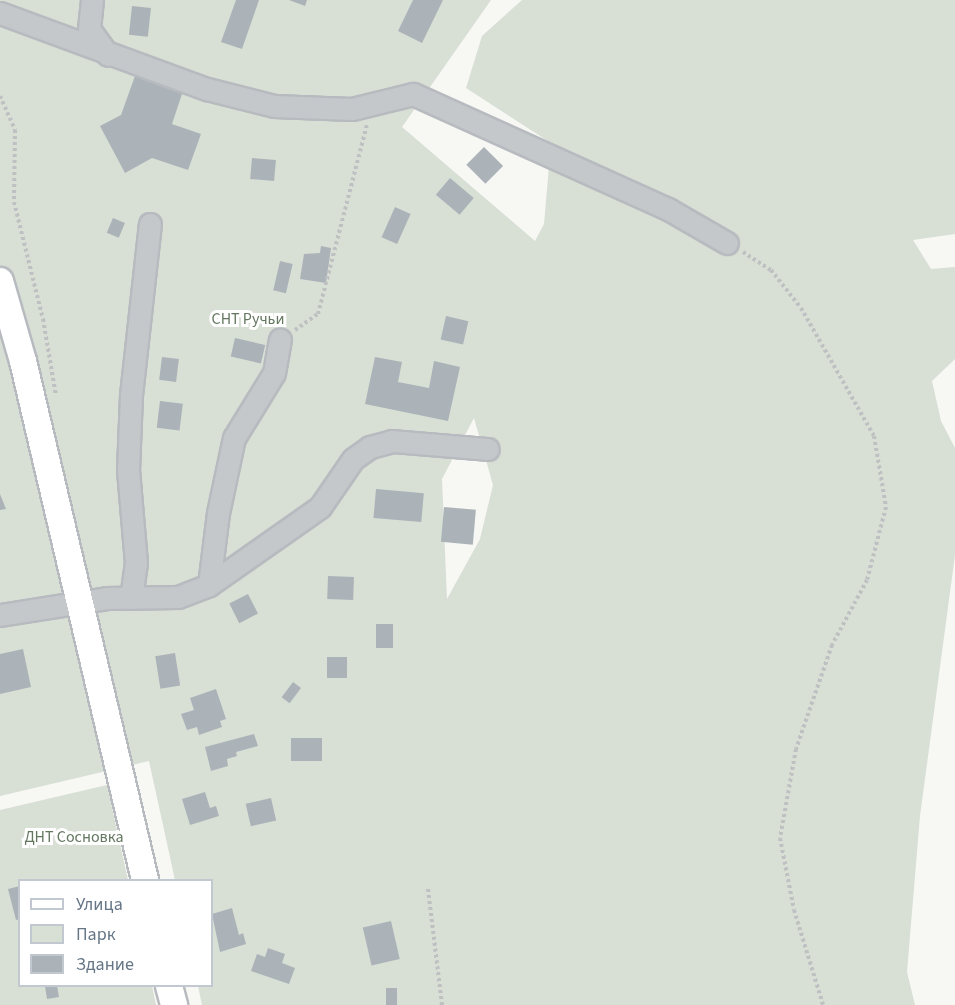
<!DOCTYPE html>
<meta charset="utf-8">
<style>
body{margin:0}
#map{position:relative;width:955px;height:1005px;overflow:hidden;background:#f7f7f4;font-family:"Source Sans 3",sans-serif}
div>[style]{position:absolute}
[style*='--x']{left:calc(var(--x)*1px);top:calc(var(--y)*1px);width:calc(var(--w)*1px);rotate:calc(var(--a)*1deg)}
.green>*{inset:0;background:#d8dfd5}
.building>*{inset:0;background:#abb3b9;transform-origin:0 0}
.path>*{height:4px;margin-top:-2px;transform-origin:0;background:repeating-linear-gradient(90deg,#bec0c2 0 3px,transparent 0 6px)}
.roads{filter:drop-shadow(2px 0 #b7bbbf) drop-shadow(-2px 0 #b7bbbf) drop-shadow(0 2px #b7bbbf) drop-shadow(0 -2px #b7bbbf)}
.minor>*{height:21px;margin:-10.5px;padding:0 10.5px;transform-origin:10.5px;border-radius:10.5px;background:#c4c8cb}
.major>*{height:26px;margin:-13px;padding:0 13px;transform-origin:13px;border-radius:13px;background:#fff}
span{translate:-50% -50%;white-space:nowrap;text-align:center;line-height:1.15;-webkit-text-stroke:6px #fff;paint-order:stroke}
.park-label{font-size:16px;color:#647860}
.legend{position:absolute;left:18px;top:879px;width:195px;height:108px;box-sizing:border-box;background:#fff;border:2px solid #c1c8cf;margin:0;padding:8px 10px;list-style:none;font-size:18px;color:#657686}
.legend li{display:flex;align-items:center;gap:12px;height:30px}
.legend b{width:30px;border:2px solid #c1c8cf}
</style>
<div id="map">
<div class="green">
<i style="clip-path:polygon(evenodd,0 0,491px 0,402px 127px,535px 241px,544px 224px,551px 143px,466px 88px,482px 36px,522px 0,955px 0,955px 234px,913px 240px,931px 269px,955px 267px,955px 359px,932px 381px,941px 421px,955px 448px,955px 555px,920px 816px,907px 972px,915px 1005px,202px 1005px,198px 986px,212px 986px,212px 880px,175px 880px,149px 761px,0 796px,0 0,474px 418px,493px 485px,480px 539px,447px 599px,442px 479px,474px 418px)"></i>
<i style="clip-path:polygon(107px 785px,128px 880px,20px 880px,20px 986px,152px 986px,156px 1005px,0 1005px,0 810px)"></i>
</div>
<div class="building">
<i style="clip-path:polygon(236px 0,259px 0,242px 49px,221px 42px)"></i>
<i style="clip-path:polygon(289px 0,307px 0,305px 6px)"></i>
<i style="clip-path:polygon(413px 0,443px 0,422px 43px,398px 31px)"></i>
<i style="left:132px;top:6px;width:19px;height:29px;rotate:6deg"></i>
<i style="clip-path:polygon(135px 76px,160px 85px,162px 77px,185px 85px,172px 124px,201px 134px,188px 170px,152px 158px,125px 173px,100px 126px,121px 115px)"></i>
<i style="left:484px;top:147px;width:27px;height:25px;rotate:45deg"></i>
<i style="left:252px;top:158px;width:24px;height:21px;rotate:5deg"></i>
<i style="left:450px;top:178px;width:31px;height:22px;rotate:40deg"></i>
<i style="left:395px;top:207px;width:17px;height:33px;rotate:24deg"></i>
<i style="left:113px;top:218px;width:13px;height:16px;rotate:23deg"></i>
<i style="clip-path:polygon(321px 246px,331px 248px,326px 283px,300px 279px,304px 254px,320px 253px)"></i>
<i style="left:280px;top:261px;width:13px;height:30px;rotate:13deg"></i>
<i style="left:446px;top:316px;width:23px;height:24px;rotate:13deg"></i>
<i style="left:235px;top:338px;width:31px;height:19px;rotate:13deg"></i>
<i style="left:162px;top:357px;width:17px;height:23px;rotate:7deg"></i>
<i style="clip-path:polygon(375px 357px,402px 362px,398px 382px,429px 388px,434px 361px,460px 367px,448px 421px,365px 404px)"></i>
<i style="left:160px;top:401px;width:23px;height:27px;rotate:7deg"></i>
<i style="left:376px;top:489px;width:48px;height:29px;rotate:5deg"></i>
<i style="clip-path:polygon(0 494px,6px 509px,0 510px)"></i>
<i style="left:444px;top:507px;width:32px;height:35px;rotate:5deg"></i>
<i style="left:328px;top:576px;width:26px;height:23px;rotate:2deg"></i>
<i style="left:248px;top:594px;width:22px;height:21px;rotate:63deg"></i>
<i style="left:376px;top:624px;width:17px;height:24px"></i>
<i style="clip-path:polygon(23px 649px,31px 687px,0 694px,0 654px)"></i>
<i style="left:175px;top:653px;width:33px;height:20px;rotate:81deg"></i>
<i style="left:327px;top:657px;width:20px;height:21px"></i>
<i style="left:293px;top:682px;width:10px;height:19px;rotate:37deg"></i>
<i style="clip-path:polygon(216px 689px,226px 719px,220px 721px,222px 727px,199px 735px,197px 727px,187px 730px,181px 714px,194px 710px,190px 698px)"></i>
<i style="clip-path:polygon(254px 734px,258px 746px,236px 752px,237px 756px,227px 759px,228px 766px,211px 771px,205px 747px)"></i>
<i style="left:322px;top:738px;width:23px;height:31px;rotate:90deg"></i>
<i style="clip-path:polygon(205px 792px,210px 808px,216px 806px,219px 816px,190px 825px,182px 799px)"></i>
<i style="left:271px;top:798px;width:23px;height:26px;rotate:77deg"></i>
<i style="clip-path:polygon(20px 886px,20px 919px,16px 920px,8px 889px)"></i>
<i style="clip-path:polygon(232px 908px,239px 935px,243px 933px,246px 944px,220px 952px,212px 914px)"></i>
<i style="left:391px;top:921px;width:39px;height:29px;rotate:77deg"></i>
<i style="clip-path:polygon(268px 948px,285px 954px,282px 963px,295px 968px,289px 984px,251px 971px,257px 954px,265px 957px)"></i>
<i style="clip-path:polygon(45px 986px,57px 986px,59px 997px,47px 999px)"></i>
<i style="left:386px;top:988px;width:11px;height:17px"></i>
</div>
<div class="path">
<i style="--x:0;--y:96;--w:37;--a:66"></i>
<i style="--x:15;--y:130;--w:72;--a:90.8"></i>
<i style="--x:14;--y:202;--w:121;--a:76.1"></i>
<i style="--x:43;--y:319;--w:78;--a:80.4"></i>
<i style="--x:743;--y:252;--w:33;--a:33"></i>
<i style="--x:771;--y:270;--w:48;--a:51.7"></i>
<i style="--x:801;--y:308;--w:147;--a:60.3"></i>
<i style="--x:874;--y:436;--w:72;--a:80.4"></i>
<i style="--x:886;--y:507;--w:75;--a:104.6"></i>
<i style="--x:867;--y:580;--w:74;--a:118.3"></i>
<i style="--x:832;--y:645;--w:110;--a:109.1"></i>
<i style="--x:796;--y:749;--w:90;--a:100.2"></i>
<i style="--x:780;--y:838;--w:73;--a:79"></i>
<i style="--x:794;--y:910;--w:99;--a:73"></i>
<i style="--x:295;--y:330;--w:28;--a:-35"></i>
<i style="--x:318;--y:314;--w:195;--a:-75.5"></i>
<i style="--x:428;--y:889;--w:117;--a:83.1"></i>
</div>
<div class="roads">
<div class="minor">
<i style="--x:92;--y:0;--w:29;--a:96"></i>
<i style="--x:89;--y:29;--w:32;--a:54"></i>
<i style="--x:0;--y:13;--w:221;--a:20.2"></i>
<i style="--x:207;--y:89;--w:69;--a:14.2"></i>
<i style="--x:274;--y:106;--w:78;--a:2.2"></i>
<i style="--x:352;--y:109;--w:63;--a:-13.8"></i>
<i style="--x:413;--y:94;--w:280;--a:24.3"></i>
<i style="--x:668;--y:209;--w:68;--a:30"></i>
<i style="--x:209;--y:585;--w:73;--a:-82.9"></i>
<i style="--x:218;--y:513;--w:77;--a:-78"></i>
<i style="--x:234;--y:438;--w:76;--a:-58.4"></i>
<i style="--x:274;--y:373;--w:34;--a:-80"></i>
<i style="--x:131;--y:598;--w:35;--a:-82"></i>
<i style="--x:136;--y:563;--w:93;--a:-94.9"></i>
<i style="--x:128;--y:470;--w:75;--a:-87.7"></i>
<i style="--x:131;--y:395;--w:172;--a:-83.7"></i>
<i style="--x:0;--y:615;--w:108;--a:-9"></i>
<i style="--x:107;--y:598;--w:71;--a:-0.8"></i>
<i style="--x:178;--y:597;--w:33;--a:-21"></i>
<i style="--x:209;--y:585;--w:136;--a:-35.1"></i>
<i style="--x:320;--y:507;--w:58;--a:-55.5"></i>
<i style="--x:353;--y:459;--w:21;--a:-35"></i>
<i style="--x:370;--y:447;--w:23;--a:-15"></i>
<i style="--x:392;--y:441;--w:96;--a:4.8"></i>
</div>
<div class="major">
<i style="--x:0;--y:281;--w:83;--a:74"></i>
<i style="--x:23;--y:361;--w:533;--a:76.77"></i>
<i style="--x:169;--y:986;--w:20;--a:75"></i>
</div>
</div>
<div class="park-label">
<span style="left:248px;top:319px">СНТ Ручьи</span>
<span style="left:74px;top:837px">ДНТ Сосновка</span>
</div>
<ul class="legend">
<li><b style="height:8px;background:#fff"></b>Улица</li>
<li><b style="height:16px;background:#d8dfd5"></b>Парк</li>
<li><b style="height:16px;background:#abb3b9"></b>Здание</li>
</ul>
</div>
